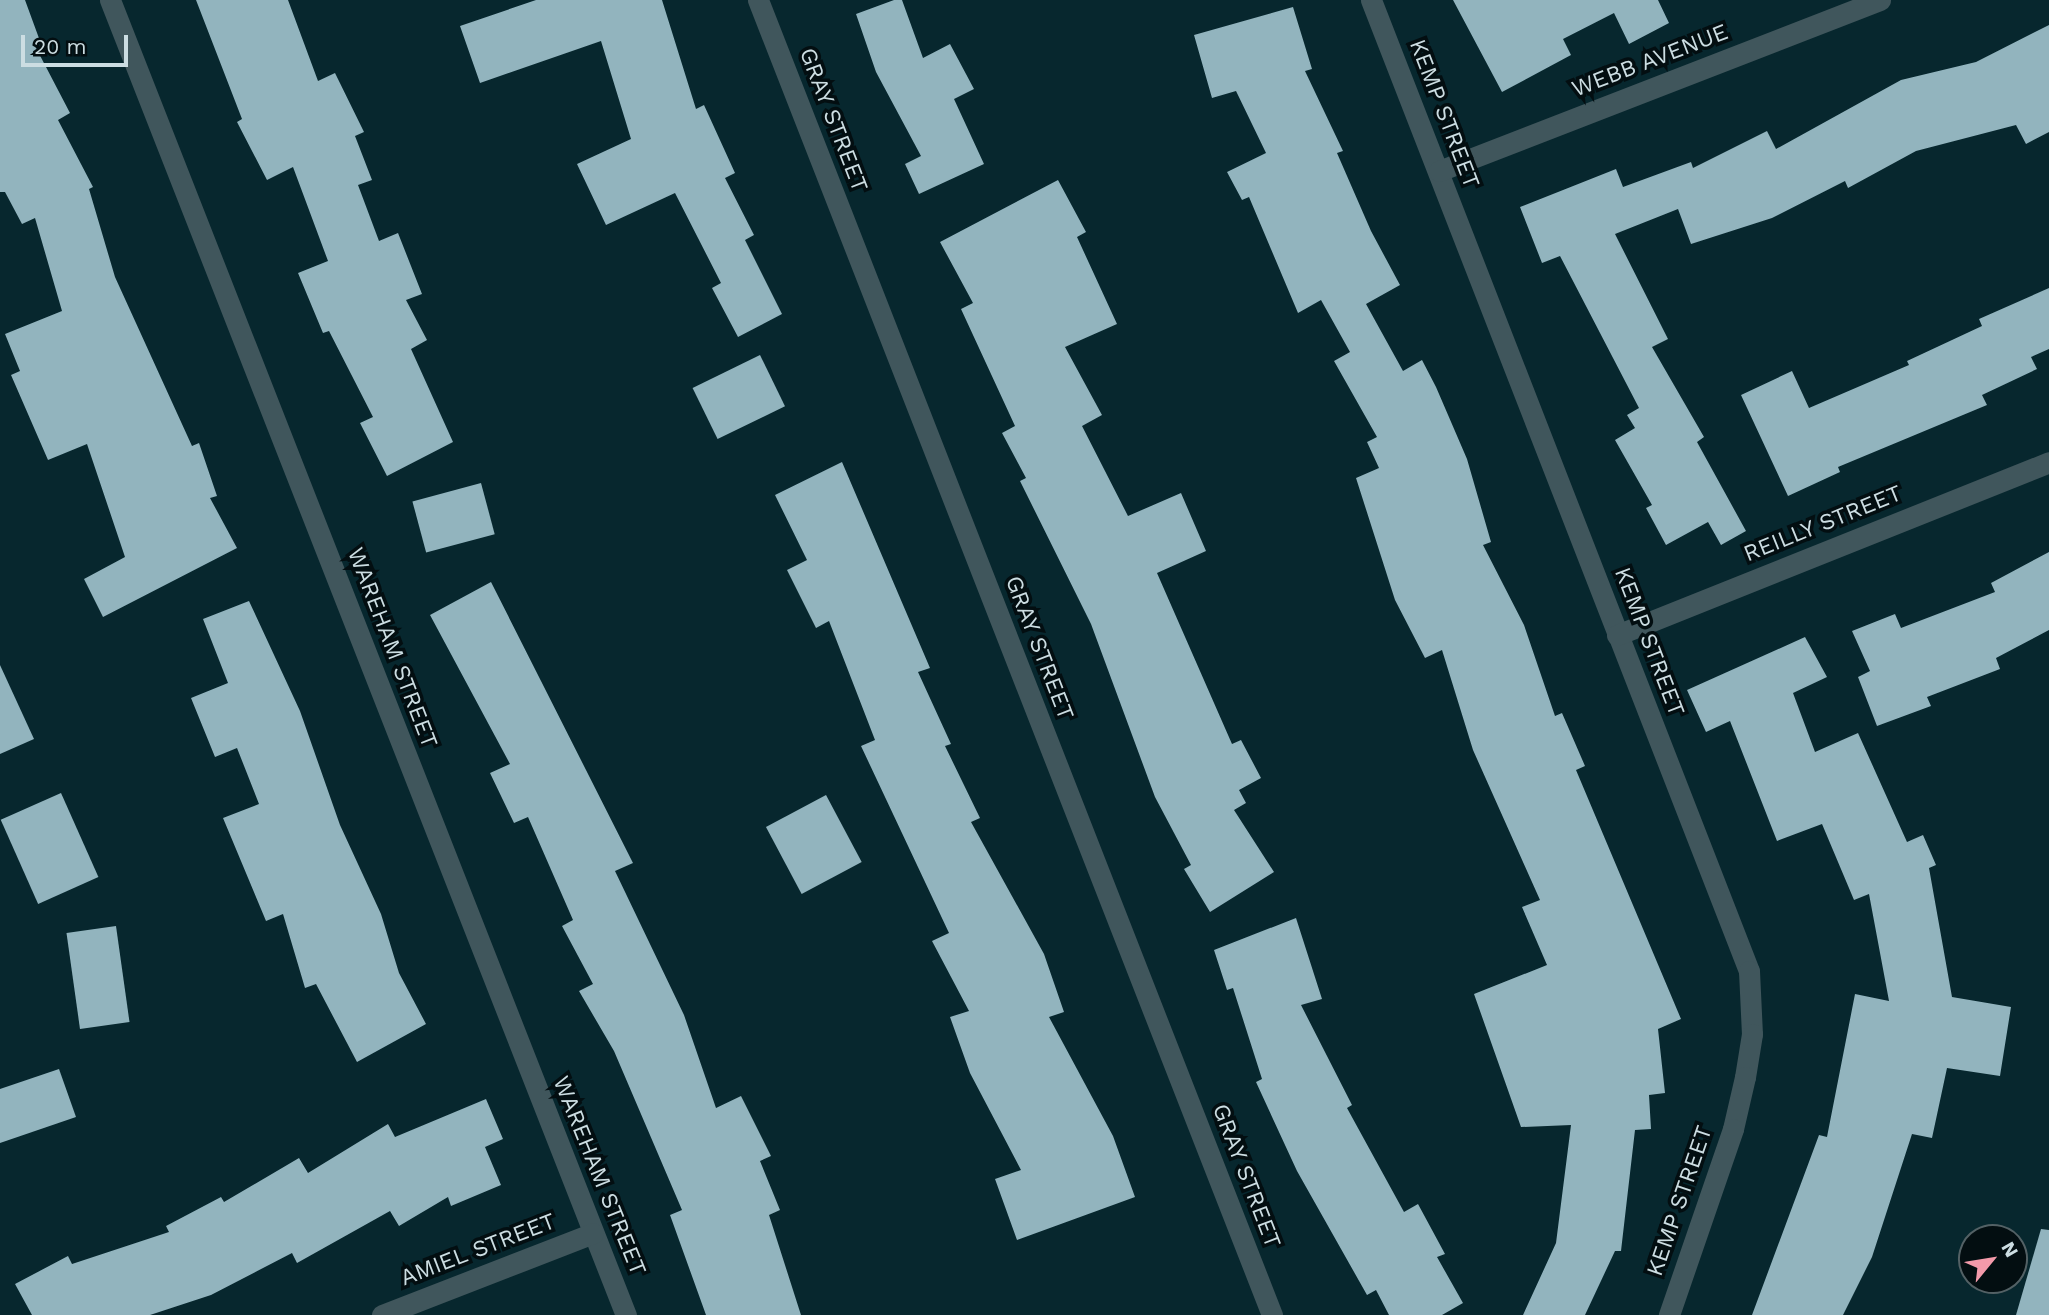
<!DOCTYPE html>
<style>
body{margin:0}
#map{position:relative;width:2049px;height:1315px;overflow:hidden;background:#07272e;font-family:"Work Sans",sans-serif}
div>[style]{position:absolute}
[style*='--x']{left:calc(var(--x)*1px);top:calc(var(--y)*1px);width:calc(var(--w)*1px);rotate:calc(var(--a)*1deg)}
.building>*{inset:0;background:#92b4be;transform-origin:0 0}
.street>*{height:21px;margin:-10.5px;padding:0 10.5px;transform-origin:10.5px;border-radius:10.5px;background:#40565c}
span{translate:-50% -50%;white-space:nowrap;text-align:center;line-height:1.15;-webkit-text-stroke:7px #030e11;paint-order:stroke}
.street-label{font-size:23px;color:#ccdde2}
.north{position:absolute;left:1958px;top:1224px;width:70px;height:70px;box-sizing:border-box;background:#030e11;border:2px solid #536165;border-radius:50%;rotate:60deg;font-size:19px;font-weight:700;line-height:28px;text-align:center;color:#ccdde2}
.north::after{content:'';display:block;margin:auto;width:24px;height:32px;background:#f39aaa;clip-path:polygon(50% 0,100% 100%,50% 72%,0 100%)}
.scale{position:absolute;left:21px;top:35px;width:107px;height:32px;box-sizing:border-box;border:4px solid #ccdde2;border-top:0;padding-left:9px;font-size:21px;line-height:24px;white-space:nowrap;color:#ccdde2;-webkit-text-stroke:5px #030e11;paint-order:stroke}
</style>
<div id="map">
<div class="building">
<i style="clip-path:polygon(0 0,25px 0,40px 41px,34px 44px,70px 113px,58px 120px,93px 187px,89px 189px,115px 277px,192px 446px,199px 443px,217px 496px,210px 498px,237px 548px,103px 617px,84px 579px,125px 557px,87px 444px,48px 460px,11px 375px,20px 371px,5px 334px,62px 311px,35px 218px,22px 224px,5px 192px,0 192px)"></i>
<i style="clip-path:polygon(196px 0,288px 0,318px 81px,335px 73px,364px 132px,355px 136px,372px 180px,358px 185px,379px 241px,398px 233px,422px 294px,406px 300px,427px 340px,411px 349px,453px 442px,387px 476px,360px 423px,373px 417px,329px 331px,323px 333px,298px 273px,328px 261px,293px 167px,267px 180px,237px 122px,242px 119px)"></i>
<i style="clip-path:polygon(536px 0,662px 0,696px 109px,704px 105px,735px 173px,725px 178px,754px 235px,745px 240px,782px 314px,738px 337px,712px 288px,721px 283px,675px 193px,606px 225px,577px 164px,631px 139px,601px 41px,480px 83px,460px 26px)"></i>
<i style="clip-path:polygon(894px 0,902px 0,923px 58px,950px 44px,974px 89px,954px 99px,984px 164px,919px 194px,905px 164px,921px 156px,876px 72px,856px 14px)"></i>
<i style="clip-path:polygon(1453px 0,1658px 0,1669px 23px,1629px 44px,1614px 13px,1563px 39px,1571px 55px,1502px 92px)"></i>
<i style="clip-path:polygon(1293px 7px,1312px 69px,1305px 71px,1343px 151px,1337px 153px,1371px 231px,1400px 285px,1366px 304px,1403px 371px,1422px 360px,1436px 387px,1467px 459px,1491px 542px,1483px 545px,1524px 625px,1555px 716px,1562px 713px,1585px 766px,1576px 770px,1681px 1019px,1658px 1029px,1665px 1093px,1649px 1095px,1651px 1129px,1635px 1130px,1621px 1251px,1615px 1251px,1585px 1315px,1523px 1315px,1556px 1243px,1571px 1125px,1521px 1127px,1474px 994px,1547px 965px,1522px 907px,1540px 900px,1473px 750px,1442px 650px,1425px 658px,1395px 600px,1356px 478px,1379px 468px,1367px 442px,1377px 437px,1334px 361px,1350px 352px,1321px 300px,1298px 313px,1249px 197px,1242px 200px,1227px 172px,1266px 153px,1236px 91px,1212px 98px,1194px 35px)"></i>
<i style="clip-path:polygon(2049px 25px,2049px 132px,2026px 144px,2016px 125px,1916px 151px,1848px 188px,1845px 181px,1772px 218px,1691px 244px,1678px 209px,1615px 234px,1668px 339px,1652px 347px,1704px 437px,1697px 442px,1746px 531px,1721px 545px,1708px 522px,1666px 545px,1646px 508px,1652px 505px,1615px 440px,1635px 428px,1627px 415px,1639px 408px,1560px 256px,1542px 263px,1520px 207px,1616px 169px,1623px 187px,1691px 162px,1693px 168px,1767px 131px,1776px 149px,1901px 80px,1976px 62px)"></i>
<i style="clip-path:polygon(1058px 180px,1086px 232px,1077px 237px,1117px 324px,1065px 347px,1102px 415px,1082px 426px,1128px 516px,1181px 493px,1206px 551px,1157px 573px,1232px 744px,1241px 740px,1261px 778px,1239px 790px,1246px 803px,1234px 810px,1274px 872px,1210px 912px,1184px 869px,1191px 865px,1155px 797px,1091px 624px,1020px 481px,1026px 478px,1002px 433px,1015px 426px,961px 309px,973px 303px,940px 242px)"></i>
<i style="clip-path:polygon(2049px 288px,2049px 349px,2031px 357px,2037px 369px,1982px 395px,1987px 405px,1838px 467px,1840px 472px,1788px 496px,1741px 395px,1792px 371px,1809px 408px,1909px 365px,1907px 361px,1982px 326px,1979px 319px)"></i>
<i style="left:760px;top:355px;width:57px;height:75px;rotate:64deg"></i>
<i style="clip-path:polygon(842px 462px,930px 668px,918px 672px,951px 744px,945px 746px,980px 818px,971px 822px,1044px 954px,1064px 1012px,1049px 1017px,1113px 1136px,1135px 1197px,1017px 1240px,995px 1179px,1021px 1170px,970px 1073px,950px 1017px,969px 1011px,932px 941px,949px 933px,861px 746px,875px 740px,829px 621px,816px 628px,787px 570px,807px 560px,775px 495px)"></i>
<i style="left:481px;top:483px;width:53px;height:71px;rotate:75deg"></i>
<i style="clip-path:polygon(2049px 552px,2049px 630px,1996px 658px,2000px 669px,1927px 697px,1931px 706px,1877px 726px,1858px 677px,1870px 671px,1852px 631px,1895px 614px,1901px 628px,1995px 592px,1991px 583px)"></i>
<i style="clip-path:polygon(491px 582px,633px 863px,615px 871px,684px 1015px,716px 1108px,741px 1096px,771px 1156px,760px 1161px,780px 1210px,769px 1215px,801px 1315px,706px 1315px,670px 1215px,682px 1210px,614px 1051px,579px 991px,593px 984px,562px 926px,573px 920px,528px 817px,514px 823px,490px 773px,510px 764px,430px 615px)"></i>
<i style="clip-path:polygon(249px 601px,300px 711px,340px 825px,381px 914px,399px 973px,426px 1024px,357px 1062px,316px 984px,305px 988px,283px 914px,266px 921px,223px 818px,259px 804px,237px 748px,215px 757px,191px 698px,228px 683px,203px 619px)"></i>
<i style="clip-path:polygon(1805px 637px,1827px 677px,1793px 693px,1815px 752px,1858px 733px,1907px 842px,1923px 835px,1936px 865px,1929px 868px,1952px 997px,2011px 1007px,2000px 1076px,1947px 1068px,1932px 1138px,1912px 1134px,1872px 1257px,1843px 1315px,1752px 1315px,1819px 1135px,1827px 1137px,1855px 994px,1889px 1001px,1869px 894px,1854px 900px,1822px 824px,1777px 841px,1730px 721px,1706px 732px,1687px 690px)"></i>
<i style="clip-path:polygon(0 665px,34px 739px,0 754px)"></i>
<i style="left:61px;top:793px;width:92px;height:66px;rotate:66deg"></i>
<i style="left:826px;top:795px;width:76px;height:68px;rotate:62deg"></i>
<i style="clip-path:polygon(1296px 918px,1322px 999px,1301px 1005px,1352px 1105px,1347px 1108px,1404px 1212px,1418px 1204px,1445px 1254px,1437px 1257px,1463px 1303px,1442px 1315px,1389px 1315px,1376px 1290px,1367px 1295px,1297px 1171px,1256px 1082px,1262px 1079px,1233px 988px,1227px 990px,1214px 950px)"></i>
<i style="left:116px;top:926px;width:97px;height:50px;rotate:82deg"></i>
<i style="clip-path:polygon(59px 1069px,76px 1117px,0 1143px,0 1089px)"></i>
<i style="clip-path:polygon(486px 1099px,503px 1139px,485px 1147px,501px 1185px,451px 1206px,448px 1197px,399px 1226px,390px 1211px,297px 1263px,292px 1253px,211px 1295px,150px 1315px,32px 1315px,15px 1284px,68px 1256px,72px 1264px,169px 1232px,166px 1226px,221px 1197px,224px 1202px,299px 1158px,308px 1173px,388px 1124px,395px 1137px)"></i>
<i style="clip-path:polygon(2041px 1229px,2049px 1230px,2049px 1315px,2016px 1315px)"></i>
</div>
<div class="street">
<i style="--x:110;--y:0;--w:1413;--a:68.58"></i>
<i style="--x:758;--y:0;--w:1412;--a:68.65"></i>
<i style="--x:1371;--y:0;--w:1042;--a:68.73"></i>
<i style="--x:1749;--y:971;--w:63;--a:87.3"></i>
<i style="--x:1752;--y:1034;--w:44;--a:99.2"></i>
<i style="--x:1745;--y:1077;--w:53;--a:103"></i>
<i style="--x:1733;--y:1129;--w:197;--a:109"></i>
<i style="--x:1439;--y:171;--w:473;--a:-21.2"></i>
<i style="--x:1617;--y:635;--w:465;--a:-21.8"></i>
<i style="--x:382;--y:1315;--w:226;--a:-21.2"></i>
</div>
<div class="street-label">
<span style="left:1650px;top:61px;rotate:-21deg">WEBB AVENUE</span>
<span style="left:1444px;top:114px;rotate:69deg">KEMP STREET</span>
<span style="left:833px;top:120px;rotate:69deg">GRAY STREET</span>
<span style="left:1823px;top:524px;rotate:-22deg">REILLY STREET</span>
<span style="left:1649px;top:642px;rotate:69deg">KEMP STREET</span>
<span style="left:392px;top:648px;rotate:69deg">WAREHAM STREET</span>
<span style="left:1039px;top:648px;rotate:69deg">GRAY STREET</span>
<span style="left:599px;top:1176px;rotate:68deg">WAREHAM STREET</span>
<span style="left:1246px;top:1176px;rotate:69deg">GRAY STREET</span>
<span style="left:1680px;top:1201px;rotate:-71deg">KEMP STREET</span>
<span style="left:478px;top:1250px;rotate:-21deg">AMIEL STREET</span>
</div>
<div class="north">N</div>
<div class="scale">20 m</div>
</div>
